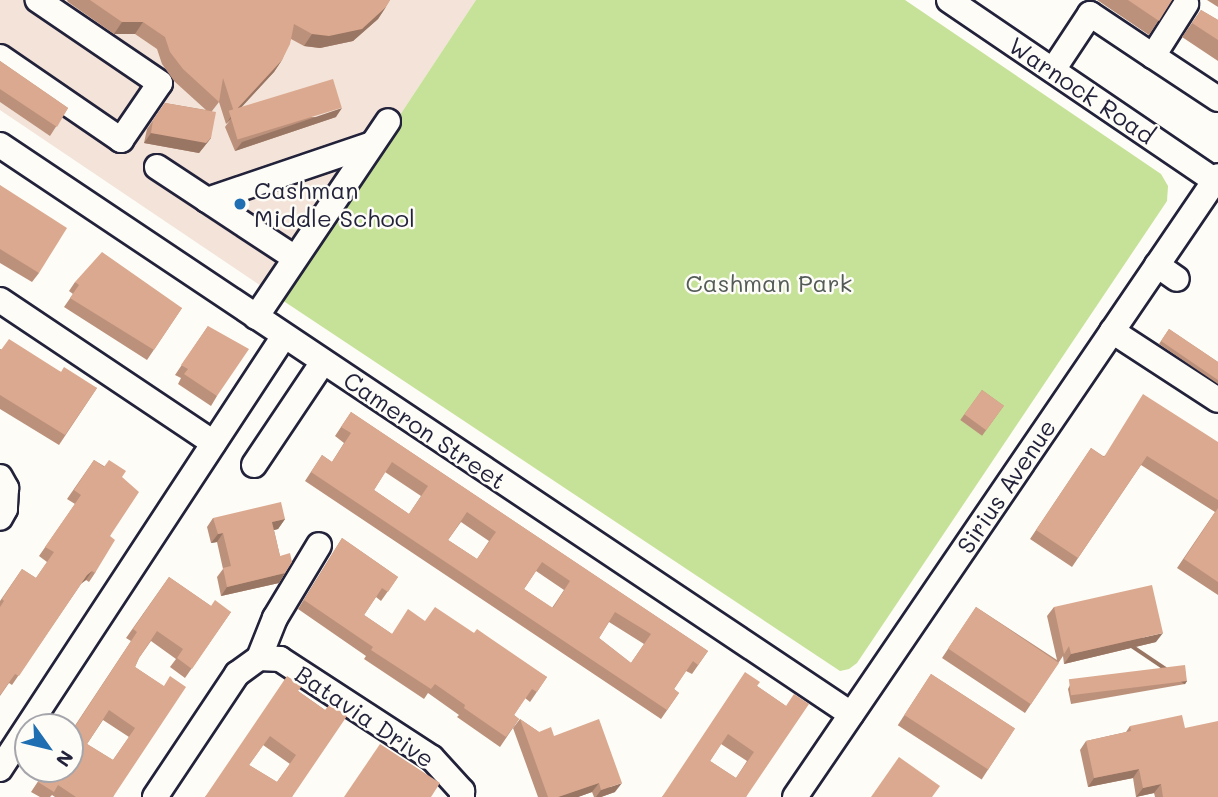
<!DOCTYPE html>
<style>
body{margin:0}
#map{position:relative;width:1218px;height:797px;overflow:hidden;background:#fdfcf7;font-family:Mali,sans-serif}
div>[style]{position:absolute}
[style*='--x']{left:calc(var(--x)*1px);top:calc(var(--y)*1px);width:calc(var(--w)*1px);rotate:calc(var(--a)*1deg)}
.built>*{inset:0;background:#f3e3d8}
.green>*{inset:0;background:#c6e198}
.roads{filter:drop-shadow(2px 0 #22223b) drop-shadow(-2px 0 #22223b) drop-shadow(0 2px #22223b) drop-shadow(0 -2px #22223b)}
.minor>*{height:24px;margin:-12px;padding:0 12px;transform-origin:12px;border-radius:12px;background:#fdfcf7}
.wall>*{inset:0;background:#bc917b;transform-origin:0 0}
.shaded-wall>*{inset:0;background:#997664;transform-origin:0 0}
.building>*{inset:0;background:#dba98f;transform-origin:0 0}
.dots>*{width:19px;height:19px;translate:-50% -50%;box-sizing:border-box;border:4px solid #fdfcf7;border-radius:50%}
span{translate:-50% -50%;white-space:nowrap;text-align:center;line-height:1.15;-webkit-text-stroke:5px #fdfcf7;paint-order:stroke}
.street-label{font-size:24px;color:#22223b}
.poi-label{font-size:24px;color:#22223b}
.left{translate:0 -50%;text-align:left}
.park-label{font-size:24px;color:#535b57}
.north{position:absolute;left:14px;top:713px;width:70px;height:70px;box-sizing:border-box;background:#fdfcf7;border:2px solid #a5a5ac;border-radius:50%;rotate:124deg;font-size:19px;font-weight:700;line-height:28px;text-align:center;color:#22223b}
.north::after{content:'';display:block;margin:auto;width:24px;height:32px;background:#1f6fb2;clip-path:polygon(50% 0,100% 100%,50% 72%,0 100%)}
</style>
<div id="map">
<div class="built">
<i style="clip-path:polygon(0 0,476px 0,279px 298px,0 110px)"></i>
</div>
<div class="green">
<i style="clip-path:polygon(476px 0,905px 0,1161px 174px,1168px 186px,1167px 201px,857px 663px,849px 669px,840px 671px,279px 298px)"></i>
</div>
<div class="roads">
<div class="minor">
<i style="--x:949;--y:0;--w:322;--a:34.2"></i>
<i style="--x:1153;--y:56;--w:78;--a:33.5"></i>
<i style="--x:0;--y:57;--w:147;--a:34.4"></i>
<i style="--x:121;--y:140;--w:69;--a:-55.6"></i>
<i style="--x:160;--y:83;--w:148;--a:-145.8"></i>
<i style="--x:1053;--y:70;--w:67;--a:-56.5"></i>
<i style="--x:1090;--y:14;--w:76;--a:33.7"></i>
<i style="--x:1153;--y:56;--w:62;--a:-57.6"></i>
<i style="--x:0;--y:145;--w:1024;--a:33.77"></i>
<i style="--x:157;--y:167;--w:60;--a:33.4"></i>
<i style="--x:207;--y:200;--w:174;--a:-18.7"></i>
<i style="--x:207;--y:200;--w:105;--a:33.4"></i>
<i style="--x:1157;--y:265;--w:24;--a:35"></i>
<i style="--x:0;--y:300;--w:257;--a:33.8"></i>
<i style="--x:256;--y:317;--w:236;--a:-56"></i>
<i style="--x:1112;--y:331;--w:126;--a:33.1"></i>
<i style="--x:254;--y:465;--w:124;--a:-56.2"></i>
<i style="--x:0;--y:477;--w:13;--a:61"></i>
<i style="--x:6;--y:488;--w:21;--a:93"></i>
<i style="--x:5;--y:509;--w:10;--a:119"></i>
<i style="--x:259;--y:658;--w:21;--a:3"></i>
<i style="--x:280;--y:659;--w:181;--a:33.1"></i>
<i style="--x:432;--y:758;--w:45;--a:47.7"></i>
<i style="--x:462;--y:791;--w:6;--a:90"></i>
<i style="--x:259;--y:658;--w:43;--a:-68.2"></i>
<i style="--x:275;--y:618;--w:85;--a:-58.9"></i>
<i style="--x:0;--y:769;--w:518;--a:-56.74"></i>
<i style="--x:155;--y:797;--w:148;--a:-56.3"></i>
<i style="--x:237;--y:674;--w:27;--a:-36"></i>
<i style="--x:795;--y:797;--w:751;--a:-55.74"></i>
</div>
</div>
<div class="wall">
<i style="clip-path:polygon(67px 0,390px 0,378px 19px,353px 41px,320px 48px,304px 46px,291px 39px,282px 60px,274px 72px,232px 117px,336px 117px,235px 151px,225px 127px,230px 120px,226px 124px,219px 102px,212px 111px,211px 138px,199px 153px,144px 143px,147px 129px,165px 103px,206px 110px,174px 81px,162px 64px,157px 49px,135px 34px,114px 34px,68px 2px)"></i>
<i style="clip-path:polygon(1097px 0,1172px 0,1149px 35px)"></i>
<i style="clip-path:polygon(1207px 0,1218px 0,1218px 7px)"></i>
<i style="clip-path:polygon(1201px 10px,1218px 20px,1218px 61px,1182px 37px)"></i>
<i style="clip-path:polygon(0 61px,68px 108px,50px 136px,0 102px)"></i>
<i style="clip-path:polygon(0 185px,39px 273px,32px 282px,0 263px)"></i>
<i style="clip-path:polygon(75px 282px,182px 308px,147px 360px,64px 307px,73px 294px,69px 291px)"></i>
<i style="clip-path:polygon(208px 326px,217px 396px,211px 406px,178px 384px,181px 378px,175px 375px)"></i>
<i style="clip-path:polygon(1169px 329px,1218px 362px,1218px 384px,1159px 344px)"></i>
<i style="clip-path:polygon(0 349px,61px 372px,97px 388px,59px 445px,0 409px)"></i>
<i style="left:982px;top:390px;width:27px;height:37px;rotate:36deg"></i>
<i style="clip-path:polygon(evenodd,351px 412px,708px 651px,692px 674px,686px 671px,674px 689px,679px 693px,661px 719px,305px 481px,322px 455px,332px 462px,344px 443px,335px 436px,351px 412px,385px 472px,421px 496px,409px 514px,374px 490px,385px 472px,351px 412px,461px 522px,489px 541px,477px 559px,448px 540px,461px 522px,351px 412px,536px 571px,564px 590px,552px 608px,524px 589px,536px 571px,351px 412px,609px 622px,644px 644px,631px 663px,599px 638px,609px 622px)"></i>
<i style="clip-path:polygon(1218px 442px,1218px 595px,1177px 568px,1215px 512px,1141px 465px,1072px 567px,1030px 539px,1091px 448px,1103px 456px)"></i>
<i style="clip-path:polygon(94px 460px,122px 477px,110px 536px,95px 573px,89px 582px,86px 580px,81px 584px,12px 685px,9px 683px,0 696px,0 601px,22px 569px,36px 578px,47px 562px,39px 556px,75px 504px,67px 499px)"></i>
<i style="clip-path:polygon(213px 518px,285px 519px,278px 529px,274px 530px,280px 556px,285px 573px,279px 583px,221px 596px,217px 577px,223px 569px,217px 542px,211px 543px,207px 527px)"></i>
<i style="clip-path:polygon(342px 538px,398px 577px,381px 601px,376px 597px,364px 615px,392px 634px,425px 621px,474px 633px,547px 677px,530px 702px,525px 698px,514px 715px,519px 719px,500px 747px,457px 717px,459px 715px,428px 693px,424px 699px,364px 659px,366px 656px,298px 609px)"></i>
<i style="clip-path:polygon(evenodd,169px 577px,211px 606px,231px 612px,185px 678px,170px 667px,176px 659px,151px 641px,139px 658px,135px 667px,163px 686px,113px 797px,55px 797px,52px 795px,50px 797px,40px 797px,31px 792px,131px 641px,126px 638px,169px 577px,103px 720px,129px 737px,113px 760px,87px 744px,103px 720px)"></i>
<i style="clip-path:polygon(976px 607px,1057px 660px,1047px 616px,1054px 607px,1156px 642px,1064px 664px,1063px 656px,1025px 713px,942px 658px)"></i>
<i style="left:931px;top:674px;width:100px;height:61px;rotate:33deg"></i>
<i style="clip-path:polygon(1187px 681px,1185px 684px,1071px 704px,1068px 689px,1070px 685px)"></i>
<i style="clip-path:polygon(evenodd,757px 686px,786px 706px,746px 797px,662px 797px,757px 686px,721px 744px,747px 761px,736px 778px,710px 761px,721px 744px)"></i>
<i style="clip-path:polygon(evenodd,298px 691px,325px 710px,292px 797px,205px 797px,298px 691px,263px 745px,290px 764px,277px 782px,249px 765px,263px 745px)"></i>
<i style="clip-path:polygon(520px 719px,539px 732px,554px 736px,615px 792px,601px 797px,594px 797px,592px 792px,578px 797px,538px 797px,513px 728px)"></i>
<i style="clip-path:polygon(1130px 726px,1185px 728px,1218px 797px,1155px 797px,1154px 793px,1136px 797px,1133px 778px,1088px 787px,1080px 750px,1086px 741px,1126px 732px)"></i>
</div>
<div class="shaded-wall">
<i style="clip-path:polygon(386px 7px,378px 19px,353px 41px,320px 48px,304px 46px,312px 34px)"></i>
<i style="clip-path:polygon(122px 22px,143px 22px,135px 34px,114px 34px)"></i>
<i style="clip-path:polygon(282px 60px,274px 72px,226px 124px,234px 112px)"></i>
<i style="clip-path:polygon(342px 108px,336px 117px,235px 151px,242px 142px)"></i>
<i style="clip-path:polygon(151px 133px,211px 138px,199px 153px,144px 143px)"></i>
<i style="clip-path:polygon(285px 519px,278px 529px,266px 532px,272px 522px)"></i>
<i style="clip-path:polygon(223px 533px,217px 542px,211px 543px,218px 534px)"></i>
<i style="clip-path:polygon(92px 571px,86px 580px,80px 584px,87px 575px)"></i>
<i style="clip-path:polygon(285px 573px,279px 583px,221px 596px,227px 587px)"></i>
<i style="clip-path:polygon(1163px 633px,1156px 642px,1064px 664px,1071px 654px)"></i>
<i style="left:1187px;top:681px;width:4px;height:116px;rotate:124deg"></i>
<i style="clip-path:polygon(1139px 769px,1133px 778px,1088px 787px,1094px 778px)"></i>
<i style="clip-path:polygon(599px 783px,592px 792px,578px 797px,558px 797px)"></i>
<i style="clip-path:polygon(622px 783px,615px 792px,601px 797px,596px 797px,601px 790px)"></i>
<i style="clip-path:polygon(1161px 784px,1154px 793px,1136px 797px,1143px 788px)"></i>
</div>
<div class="building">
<i style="clip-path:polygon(90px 0,390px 0,386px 7px,362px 29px,329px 36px,312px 34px,294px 24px,290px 44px,282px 60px,234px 112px,223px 78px,219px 102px,183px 69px,170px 52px,165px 37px,143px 22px,122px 22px)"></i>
<i style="clip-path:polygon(1128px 0,1172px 0,1159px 21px)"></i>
<i style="clip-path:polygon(1201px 10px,1218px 20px,1218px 40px,1192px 23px)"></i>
<i style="clip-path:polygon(0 61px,68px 108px,57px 127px,0 89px)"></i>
<i style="left:333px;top:79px;width:30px;height:109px;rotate:73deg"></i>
<i style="clip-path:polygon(165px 103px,216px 112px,211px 138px,206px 143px,151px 133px,153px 120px)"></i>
<i style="clip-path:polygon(0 185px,67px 228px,39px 273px,0 249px)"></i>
<i style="clip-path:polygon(102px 252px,182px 308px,154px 350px,70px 298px,79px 285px,75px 282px)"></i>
<i style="clip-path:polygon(208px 326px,249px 349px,217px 396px,184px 374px,188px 369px,181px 365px)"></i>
<i style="clip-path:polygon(1169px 329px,1218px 362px,1218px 380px,1161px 341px)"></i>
<i style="clip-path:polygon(9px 339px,61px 372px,64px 367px,97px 388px,65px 435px,0 395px,0 349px,1px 350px)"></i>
<i style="left:982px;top:390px;width:27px;height:30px;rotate:36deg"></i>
<i style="clip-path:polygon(1143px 394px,1218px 442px,1218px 500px,1147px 456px,1078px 558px,1036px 530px,1091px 448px,1104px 457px)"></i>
<i style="clip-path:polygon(evenodd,351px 412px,708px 651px,698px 665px,693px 661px,674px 689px,679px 693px,667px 710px,311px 472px,322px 455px,332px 462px,351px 433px,341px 427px,351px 412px,392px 462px,428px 486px,409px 514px,374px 490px,392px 462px,351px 412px,467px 512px,496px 532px,477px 559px,448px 540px,467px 512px,351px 412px,542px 562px,570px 581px,553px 608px,524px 589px,542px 562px,351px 412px,615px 612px,651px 634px,631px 663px,599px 638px,615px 612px)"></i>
<i style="clip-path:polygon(94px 460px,104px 467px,109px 460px,126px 471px,122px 477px,139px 492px,110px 536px,115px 540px,95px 573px,92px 571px,87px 575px,19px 676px,15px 674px,0 695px,0 607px,4px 601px,2px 599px,22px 569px,36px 578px,54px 552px,45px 547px,81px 495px,74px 490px)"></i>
<i style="clip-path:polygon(281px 502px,285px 519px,272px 522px,280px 556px,290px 553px,292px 562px,285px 573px,227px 587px,223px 568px,231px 566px,223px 533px,218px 534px,213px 518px)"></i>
<i style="clip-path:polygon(1218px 508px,1218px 582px,1184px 559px)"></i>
<i style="clip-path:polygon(342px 538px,398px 577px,388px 592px,382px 588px,364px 615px,392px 634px,408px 609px,425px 621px,435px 607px,474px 633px,477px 629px,487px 636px,547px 677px,537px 692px,532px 689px,514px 715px,519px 719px,506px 737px,464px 708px,465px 705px,435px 684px,431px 689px,371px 650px,373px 647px,304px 600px)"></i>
<i style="clip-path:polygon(evenodd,169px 577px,211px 606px,215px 600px,231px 612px,192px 669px,177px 658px,183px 649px,157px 631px,139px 658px,135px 667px,164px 686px,170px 676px,186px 687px,113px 797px,76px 797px,58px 785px,54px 792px,38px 782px,47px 769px,70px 769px,70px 734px,137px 632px,133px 629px,169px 577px,109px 710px,135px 728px,113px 760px,87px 744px,109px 710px)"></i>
<i style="clip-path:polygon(1152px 585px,1163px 633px,1071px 654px,1069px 646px,1064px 654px,1054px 607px)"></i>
<i style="left:976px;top:607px;width:100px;height:50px;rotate:34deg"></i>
<i style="left:1185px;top:665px;width:16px;height:117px;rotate:83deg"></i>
<i style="clip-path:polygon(evenodd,745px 672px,760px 682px,757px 686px,786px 706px,794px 694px,809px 704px,746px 797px,662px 797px,745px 672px,728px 734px,754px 752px,736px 778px,710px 761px,728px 734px)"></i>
<i style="left:931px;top:674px;width:100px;height:49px;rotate:33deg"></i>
<i style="clip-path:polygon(evenodd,287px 676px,302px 686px,298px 691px,325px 710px,330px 704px,347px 716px,292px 797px,205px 797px,287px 676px,270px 736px,296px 755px,277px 782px,249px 765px,270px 736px)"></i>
<i style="clip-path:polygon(1182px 715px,1185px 728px,1218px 721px,1218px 797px,1163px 797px,1161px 784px,1143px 788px,1139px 769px,1094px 778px,1086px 741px,1131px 731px,1130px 726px)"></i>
<i style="clip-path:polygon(520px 719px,539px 732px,551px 727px,554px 736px,599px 719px,622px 783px,601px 790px,599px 783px,558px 797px,548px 797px)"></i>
<i style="clip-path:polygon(380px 744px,440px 783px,431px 797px,344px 797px)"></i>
<i style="clip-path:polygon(899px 757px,940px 786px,932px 797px,871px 797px)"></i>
</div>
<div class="dots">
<i style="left:240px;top:204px;background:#1f6fb2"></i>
</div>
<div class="street-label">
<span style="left:1082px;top:90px;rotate:34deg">Warnock Road</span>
<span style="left:425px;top:430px;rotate:34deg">Cameron Street</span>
<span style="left:1006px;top:486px;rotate:-56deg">Sirius Avenue</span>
<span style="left:365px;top:716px;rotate:34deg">Batavia Drive</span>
</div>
<div class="poi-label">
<span class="left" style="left:254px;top:204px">Cashman<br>Middle School</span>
</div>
<div class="park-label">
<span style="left:769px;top:283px">Cashman Park</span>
</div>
<div class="north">N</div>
</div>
